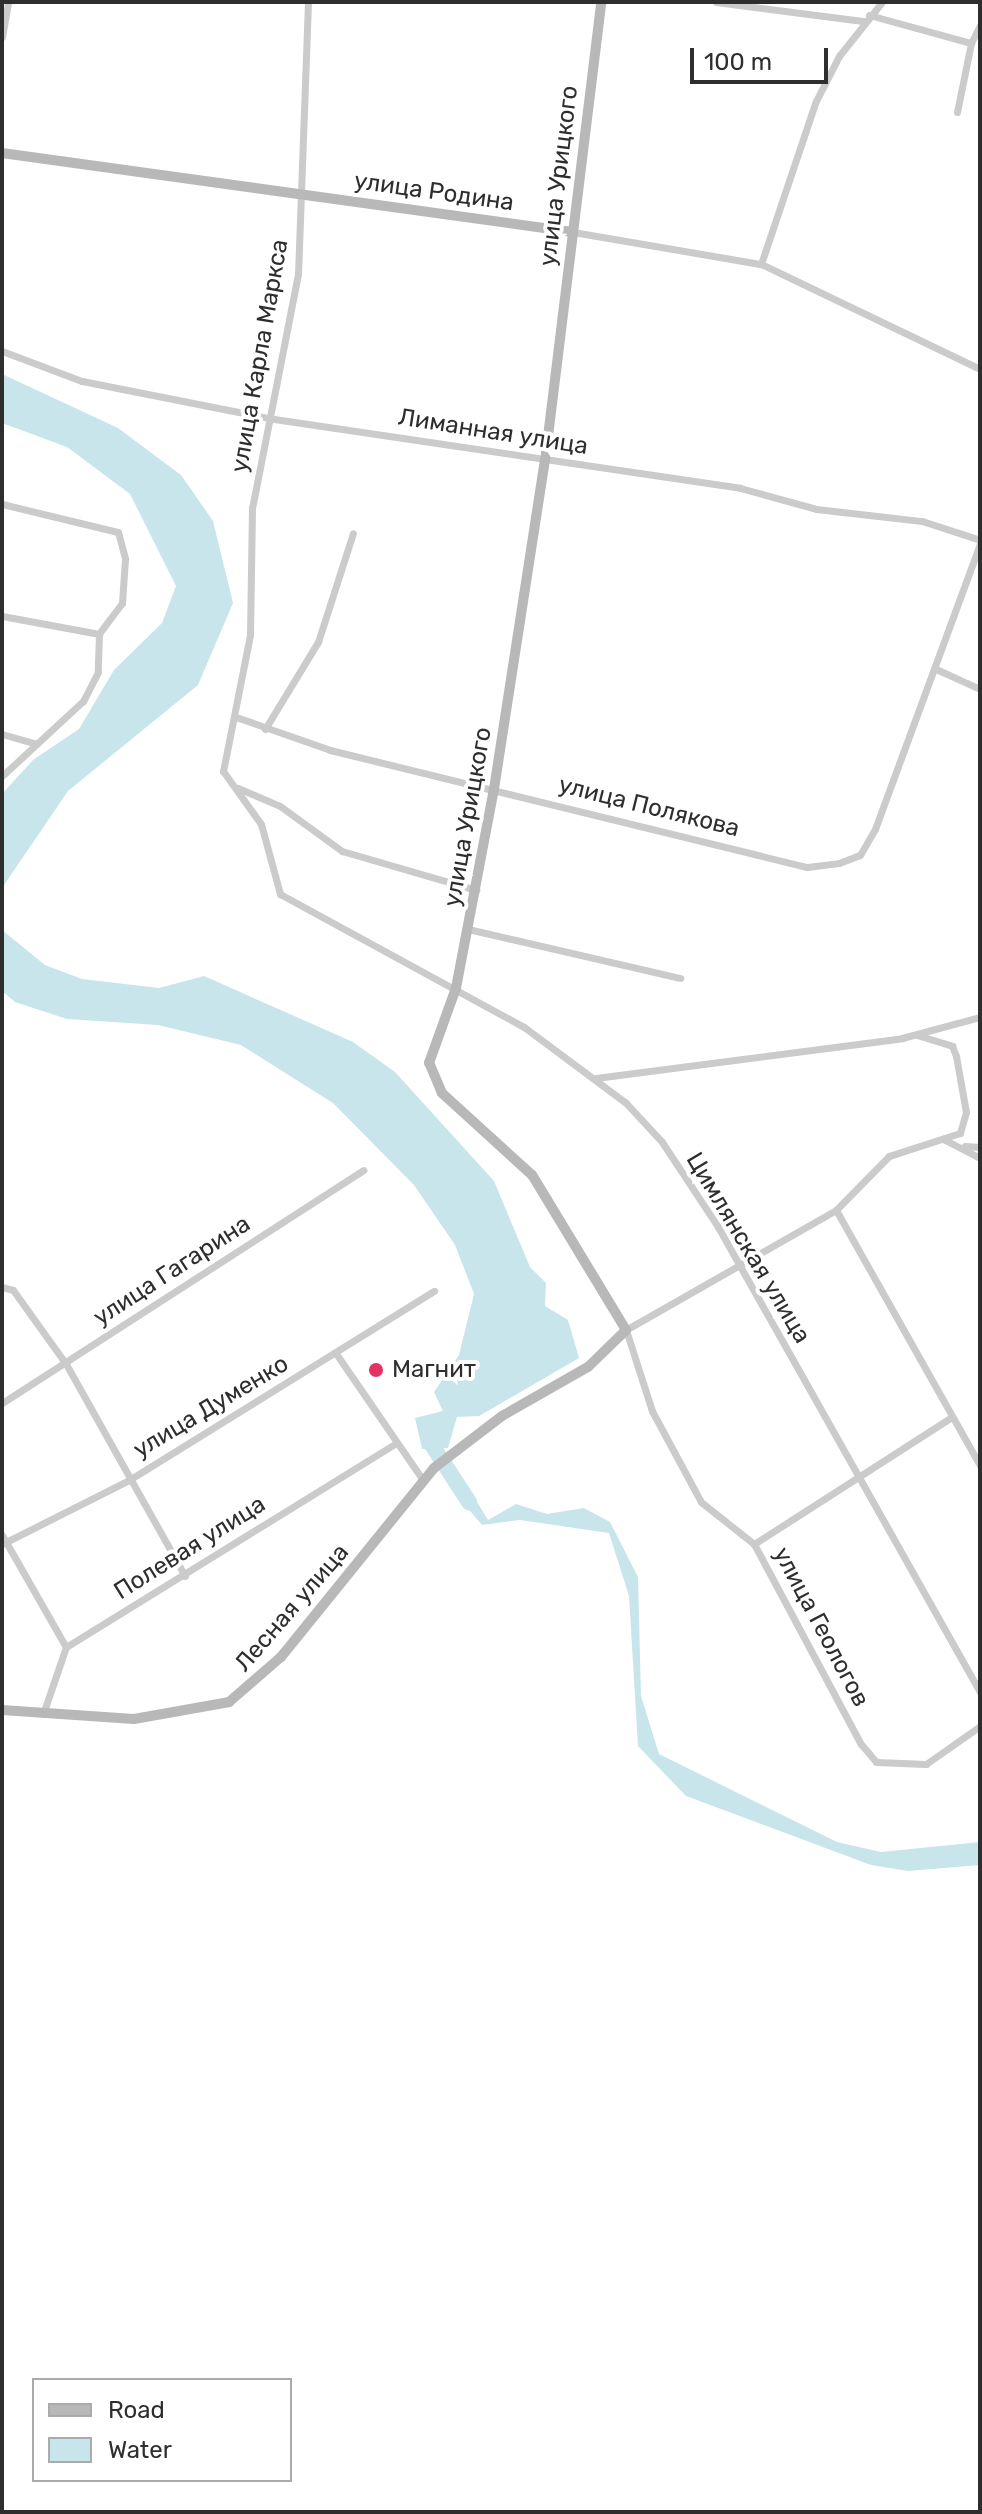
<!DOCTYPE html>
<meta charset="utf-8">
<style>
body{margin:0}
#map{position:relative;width:982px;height:2514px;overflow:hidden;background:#fff;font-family:Rubik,sans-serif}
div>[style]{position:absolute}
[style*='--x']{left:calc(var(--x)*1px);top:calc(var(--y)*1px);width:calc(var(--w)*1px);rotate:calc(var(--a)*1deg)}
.water>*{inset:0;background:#c8e5eb}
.river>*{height:16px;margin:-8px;padding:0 8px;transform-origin:8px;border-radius:8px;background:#c8e5eb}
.street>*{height:7px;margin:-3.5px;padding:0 3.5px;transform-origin:3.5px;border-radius:3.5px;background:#cbcbcb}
.secondary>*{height:10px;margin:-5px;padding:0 5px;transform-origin:5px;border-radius:5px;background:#b8b8b8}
.dots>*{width:22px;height:22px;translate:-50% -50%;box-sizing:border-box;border:4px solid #fff;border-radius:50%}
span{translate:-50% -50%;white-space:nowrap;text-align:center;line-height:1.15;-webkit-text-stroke:8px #fff;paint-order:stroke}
.street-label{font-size:24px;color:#2e2e2e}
.poi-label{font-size:24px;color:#2e2e2e}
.left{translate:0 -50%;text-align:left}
.frame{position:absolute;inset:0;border:4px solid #2e2e2e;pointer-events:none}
.legend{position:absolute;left:32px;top:2378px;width:260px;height:104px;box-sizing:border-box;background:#fff;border:2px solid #ababab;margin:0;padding:10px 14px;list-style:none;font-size:24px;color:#2e2e2e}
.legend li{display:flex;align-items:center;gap:16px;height:40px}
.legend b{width:40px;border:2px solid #ababab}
.scale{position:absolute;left:690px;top:48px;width:138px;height:36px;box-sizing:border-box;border:4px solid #2e2e2e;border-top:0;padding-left:10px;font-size:24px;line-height:28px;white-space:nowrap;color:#2e2e2e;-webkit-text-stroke:6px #fff;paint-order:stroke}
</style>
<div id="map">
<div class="water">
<i style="clip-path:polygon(2px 374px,118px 428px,181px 475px,213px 521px,233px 603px,198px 685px,68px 791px,2px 888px,2px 794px,33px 760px,79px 729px,114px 670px,162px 623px,176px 586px,130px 494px,67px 447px,2px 423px)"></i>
<i style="clip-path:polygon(2px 930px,45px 965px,82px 979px,159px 988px,204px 976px,353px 1042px,395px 1072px,494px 1181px,530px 1267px,546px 1283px,545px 1306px,568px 1320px,579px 1358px,479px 1416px,457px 1417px,448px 1448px,422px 1449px,415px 1418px,443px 1411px,434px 1392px,459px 1355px,474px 1294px,455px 1245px,414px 1185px,333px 1103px,241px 1045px,158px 1025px,67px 1019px,15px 1002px,2px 991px)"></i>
<i style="clip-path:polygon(464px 1481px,488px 1520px,516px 1504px,547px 1514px,584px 1508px,610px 1522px,638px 1577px,641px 1696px,659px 1754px,837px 1842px,881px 1852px,980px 1842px,980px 1865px,908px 1871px,871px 1865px,686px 1796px,638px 1746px,629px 1596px,609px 1533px,520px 1520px,482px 1525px,452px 1490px)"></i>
</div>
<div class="river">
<i style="--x:435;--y:1434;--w:9;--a:122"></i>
<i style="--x:430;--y:1442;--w:72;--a:57"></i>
</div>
<div class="street">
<i style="--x:308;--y:2;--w:272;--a:92.1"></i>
<i style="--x:298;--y:274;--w:238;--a:101.1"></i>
<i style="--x:252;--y:508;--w:127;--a:90.9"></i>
<i style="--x:250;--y:635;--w:139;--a:101.2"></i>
<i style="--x:223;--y:771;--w:65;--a:54.4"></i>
<i style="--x:261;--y:824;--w:73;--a:74.8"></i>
<i style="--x:280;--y:894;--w:278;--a:28.6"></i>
<i style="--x:524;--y:1027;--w:127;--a:36.7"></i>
<i style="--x:626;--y:1103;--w:53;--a:47.3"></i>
<i style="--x:662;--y:1142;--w:102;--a:56.6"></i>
<i style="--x:718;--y:1227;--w:534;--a:60.6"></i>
<i style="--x:716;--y:2;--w:148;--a:7.4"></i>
<i style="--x:869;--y:15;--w:106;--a:15.4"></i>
<i style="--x:971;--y:43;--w:20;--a:-63"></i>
<i style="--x:2;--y:37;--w:36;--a:-80"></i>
<i style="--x:957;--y:112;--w:70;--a:-78.5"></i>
<i style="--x:573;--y:232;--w:191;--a:9.7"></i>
<i style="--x:761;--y:264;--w:243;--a:25.6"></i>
<i style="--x:761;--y:264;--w:172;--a:-71.4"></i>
<i style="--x:816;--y:101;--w:51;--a:-62.9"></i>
<i style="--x:839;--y:56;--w:69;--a:-51.5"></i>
<i style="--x:2;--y:351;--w:85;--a:20.6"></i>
<i style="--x:82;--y:381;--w:196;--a:11.2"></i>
<i style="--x:274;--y:419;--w:471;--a:8.4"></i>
<i style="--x:740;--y:488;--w:79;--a:15.4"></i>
<i style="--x:816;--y:509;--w:107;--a:6.5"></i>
<i style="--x:922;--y:521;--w:61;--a:18.1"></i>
<i style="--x:2;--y:504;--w:119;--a:13.6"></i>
<i style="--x:118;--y:532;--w:28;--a:75"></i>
<i style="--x:125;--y:559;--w:44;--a:93.9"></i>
<i style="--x:122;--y:603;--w:39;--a:127"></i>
<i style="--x:99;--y:634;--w:38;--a:92"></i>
<i style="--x:98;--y:672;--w:33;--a:117"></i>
<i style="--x:83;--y:701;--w:110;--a:137.2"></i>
<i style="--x:2;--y:616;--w:99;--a:10.5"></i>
<i style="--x:936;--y:669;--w:48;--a:24.4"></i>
<i style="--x:236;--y:717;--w:100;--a:19.3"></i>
<i style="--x:330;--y:750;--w:491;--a:13.8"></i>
<i style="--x:807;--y:867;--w:32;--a:-7"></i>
<i style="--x:839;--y:863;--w:22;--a:-21"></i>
<i style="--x:860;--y:855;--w:30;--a:-60"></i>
<i style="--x:875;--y:829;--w:304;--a:-69.8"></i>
<i style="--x:265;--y:729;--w:102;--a:-58.7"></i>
<i style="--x:318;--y:642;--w:114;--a:-72.2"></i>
<i style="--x:2;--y:734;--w:36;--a:16"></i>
<i style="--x:238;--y:788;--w:46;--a:23.2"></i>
<i style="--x:280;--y:806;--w:77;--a:36"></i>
<i style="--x:342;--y:851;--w:140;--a:16.2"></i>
<i style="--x:468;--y:929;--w:218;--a:13"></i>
<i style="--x:917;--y:1035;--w:37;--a:17"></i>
<i style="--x:952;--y:1046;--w:11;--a:68"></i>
<i style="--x:956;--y:1056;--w:57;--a:79.9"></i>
<i style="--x:966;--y:1112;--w:22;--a:106"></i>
<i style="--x:960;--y:1133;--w:75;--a:162.1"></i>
<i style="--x:889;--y:1156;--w:76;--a:134.5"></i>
<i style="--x:836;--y:1210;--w:242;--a:150.3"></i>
<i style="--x:626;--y:1330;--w:85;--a:72.2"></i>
<i style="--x:652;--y:1411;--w:103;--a:61.7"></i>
<i style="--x:701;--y:1502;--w:68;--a:38.4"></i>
<i style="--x:754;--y:1544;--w:227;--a:61.9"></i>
<i style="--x:861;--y:1744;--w:23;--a:50"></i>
<i style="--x:876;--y:1762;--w:50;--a:2.3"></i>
<i style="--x:926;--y:1764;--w:66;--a:-35.1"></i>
<i style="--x:596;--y:1078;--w:309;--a:-7.4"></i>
<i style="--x:902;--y:1038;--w:81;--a:-15.1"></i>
<i style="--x:943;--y:1139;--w:42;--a:27.2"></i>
<i style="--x:965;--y:1146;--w:15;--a:4"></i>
<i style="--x:836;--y:1210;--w:294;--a:60.6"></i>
<i style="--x:2;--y:1287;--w:11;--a:15"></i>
<i style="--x:13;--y:1290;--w:91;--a:54.4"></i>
<i style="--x:66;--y:1364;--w:243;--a:60.7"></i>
<i style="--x:337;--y:1355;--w:152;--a:55.5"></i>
<i style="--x:2;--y:1403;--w:430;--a:-32.8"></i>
<i style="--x:2;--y:1535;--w:129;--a:60.3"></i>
<i style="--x:2;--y:1544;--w:142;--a:-26.7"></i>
<i style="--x:129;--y:1480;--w:359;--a:-31.8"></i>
<i style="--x:754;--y:1544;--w:235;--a:-32.7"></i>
<i style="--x:43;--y:1714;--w:71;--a:-71.1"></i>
<i style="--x:66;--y:1647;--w:387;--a:-31.7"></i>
</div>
<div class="secondary">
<i style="--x:2;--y:153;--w:576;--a:7.88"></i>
<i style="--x:2;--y:1710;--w:132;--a:3.9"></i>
<i style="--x:134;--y:1719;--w:97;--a:-10.1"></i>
<i style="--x:229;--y:1702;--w:69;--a:-40.9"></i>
<i style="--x:281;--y:1657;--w:243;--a:-51"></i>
<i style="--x:434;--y:1468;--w:86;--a:-37.4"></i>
<i style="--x:502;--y:1416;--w:99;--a:-29.7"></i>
<i style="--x:588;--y:1367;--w:53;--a:-44.2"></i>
<i style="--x:626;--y:1330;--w:181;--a:-121.2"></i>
<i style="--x:532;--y:1175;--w:122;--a:-137.7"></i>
<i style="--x:442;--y:1093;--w:33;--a:-113"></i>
<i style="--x:429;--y:1063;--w:80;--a:-70.2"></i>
<i style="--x:456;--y:988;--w:203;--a:-79.2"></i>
<i style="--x:494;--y:789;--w:332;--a:-81.2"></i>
<i style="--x:545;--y:461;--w:462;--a:-83"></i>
</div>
<div class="dots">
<i style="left:376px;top:1370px;background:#e43262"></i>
</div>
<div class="street-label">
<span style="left:559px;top:176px;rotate:-83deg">улица Урицкого</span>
<span style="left:434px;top:192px;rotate:8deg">улица Родина</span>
<span style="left:260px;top:356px;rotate:-80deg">улица Карла Маркса</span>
<span style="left:493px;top:432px;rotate:9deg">Лиманная улица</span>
<span style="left:649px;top:807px;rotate:14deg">улица Полякова</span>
<span style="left:468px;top:817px;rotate:-80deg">улица Урицкого</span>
<span style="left:748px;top:1248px;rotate:59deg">Цимлянская улица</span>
<span style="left:172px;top:1271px;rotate:-33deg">улица Гагарина</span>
<span style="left:211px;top:1407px;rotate:-31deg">улица Думенко</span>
<span style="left:190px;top:1548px;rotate:-32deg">Полевая улица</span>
<span style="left:292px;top:1608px;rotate:-49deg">Лесная улица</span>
<span style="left:821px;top:1627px;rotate:62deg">улица Геологов</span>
</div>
<div class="poi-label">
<span class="left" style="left:392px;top:1370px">Магнит</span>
</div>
<div class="frame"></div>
<ul class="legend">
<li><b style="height:10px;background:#b8b8b8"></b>Road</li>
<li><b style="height:22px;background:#c8e5eb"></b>Water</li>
</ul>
<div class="scale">100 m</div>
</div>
